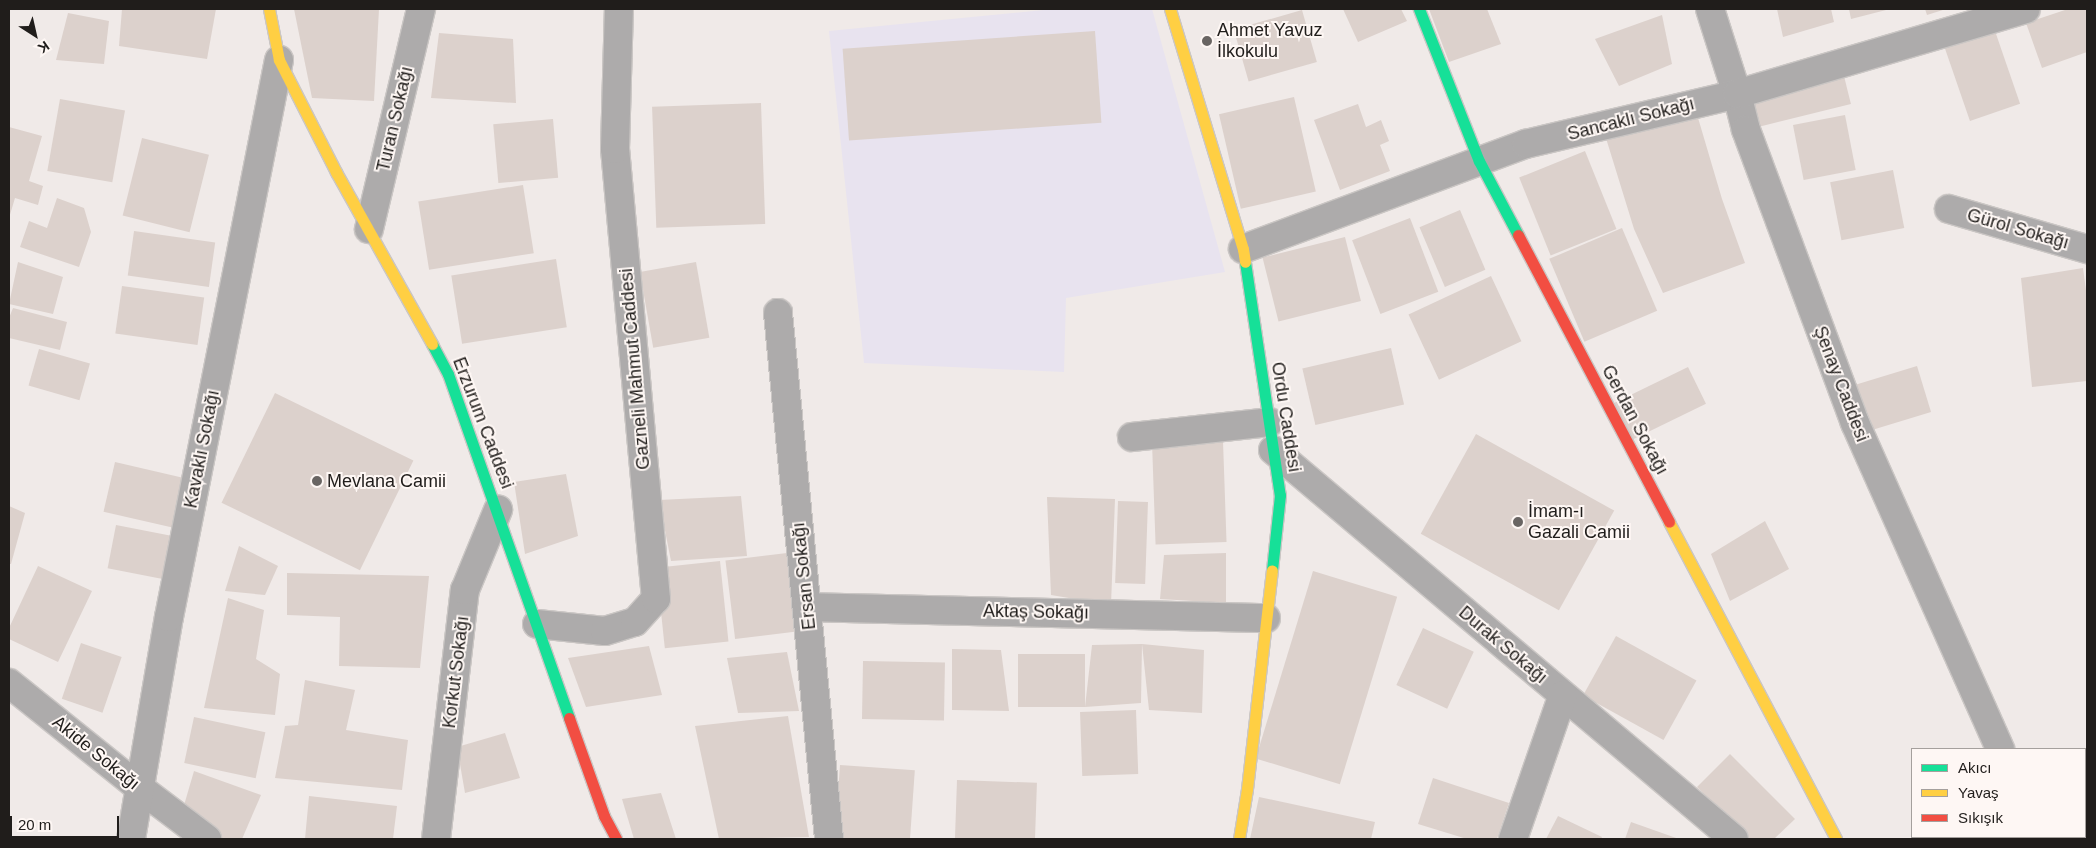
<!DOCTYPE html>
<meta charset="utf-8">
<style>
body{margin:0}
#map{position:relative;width:2096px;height:848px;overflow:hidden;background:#f0eae8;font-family:Arial,sans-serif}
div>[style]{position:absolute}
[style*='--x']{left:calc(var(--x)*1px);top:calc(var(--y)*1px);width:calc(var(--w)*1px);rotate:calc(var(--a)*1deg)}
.education>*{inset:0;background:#e8e3ef}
.building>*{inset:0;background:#dcd1cc;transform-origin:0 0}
.roads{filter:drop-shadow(1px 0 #cac6c4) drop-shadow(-1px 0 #cac6c4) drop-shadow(0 1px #cac6c4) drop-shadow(0 -1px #cac6c4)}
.street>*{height:28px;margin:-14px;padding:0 14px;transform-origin:14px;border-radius:14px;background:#adabab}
.fast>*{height:11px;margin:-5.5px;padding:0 5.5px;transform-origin:5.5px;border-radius:5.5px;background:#16e098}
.slow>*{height:11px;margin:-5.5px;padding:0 5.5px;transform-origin:5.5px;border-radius:5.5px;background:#ffcf43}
.jam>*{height:11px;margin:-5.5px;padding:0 5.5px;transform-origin:5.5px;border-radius:5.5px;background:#f24e42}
.dots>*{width:14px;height:14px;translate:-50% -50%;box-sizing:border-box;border:2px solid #fef7f4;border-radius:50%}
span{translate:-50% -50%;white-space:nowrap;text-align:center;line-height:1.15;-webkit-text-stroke:4px #fef7f4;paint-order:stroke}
.poi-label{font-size:18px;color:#201d1b}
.left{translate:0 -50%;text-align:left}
.street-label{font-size:18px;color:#201d1b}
.frame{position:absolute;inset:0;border:10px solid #201d1b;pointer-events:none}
.legend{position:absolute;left:1911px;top:748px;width:175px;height:90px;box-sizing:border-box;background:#fef7f4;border:1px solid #a5a09d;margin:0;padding:6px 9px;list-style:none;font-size:15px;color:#201d1b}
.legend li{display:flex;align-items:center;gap:10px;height:25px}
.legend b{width:25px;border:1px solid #a5a09d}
.north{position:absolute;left:10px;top:10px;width:50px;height:50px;-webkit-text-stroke:4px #fef7f4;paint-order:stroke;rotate:145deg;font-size:14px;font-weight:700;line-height:20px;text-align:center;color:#201d1b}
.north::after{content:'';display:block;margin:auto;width:18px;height:22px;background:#201d1b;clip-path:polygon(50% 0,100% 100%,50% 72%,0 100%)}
.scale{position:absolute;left:10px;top:816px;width:109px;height:22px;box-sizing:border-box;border:2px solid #201d1b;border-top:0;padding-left:6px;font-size:15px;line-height:18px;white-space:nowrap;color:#201d1b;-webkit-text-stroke:4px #fef7f4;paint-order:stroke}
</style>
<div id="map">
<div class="education">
<i style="clip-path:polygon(1054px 9px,1152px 9px,1225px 272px,1066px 298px,1064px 372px,864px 363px,829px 31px)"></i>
</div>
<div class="building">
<i style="clip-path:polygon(122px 9px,216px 9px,207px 59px,119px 46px)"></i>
<i style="clip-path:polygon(294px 9px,379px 9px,374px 101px,312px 98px)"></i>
<i style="clip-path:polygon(1343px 9px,1401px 9px,1407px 21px,1358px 42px)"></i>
<i style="clip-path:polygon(1429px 9px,1487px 9px,1501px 44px,1449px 62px)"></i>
<i style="clip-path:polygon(1777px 9px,1831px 9px,1834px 22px,1783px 37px)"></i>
<i style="clip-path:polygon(1849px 9px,1890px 9px,1851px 19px)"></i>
<i style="clip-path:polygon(1925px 9px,1946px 9px,1927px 15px)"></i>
<i style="clip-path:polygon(2068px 9px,2087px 9px,2087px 52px,2042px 68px,2026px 23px)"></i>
<i style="left:1302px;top:10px;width:54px;height:71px;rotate:74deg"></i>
<i style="clip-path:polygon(68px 13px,109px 21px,104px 64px,56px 60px)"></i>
<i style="clip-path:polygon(1662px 15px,1672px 64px,1619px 86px,1595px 39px)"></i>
<i style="left:1095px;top:31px;width:92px;height:253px;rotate:86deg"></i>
<i style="left:1995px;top:31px;width:77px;height:53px;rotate:71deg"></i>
<i style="clip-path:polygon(439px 33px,513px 39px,516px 103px,431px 98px)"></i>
<i style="left:1842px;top:68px;width:37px;height:108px;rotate:76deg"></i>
<i style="left:1294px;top:97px;width:97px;height:77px;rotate:77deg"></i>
<i style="left:60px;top:99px;width:66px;height:73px;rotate:10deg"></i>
<i style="left:761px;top:103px;width:121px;height:109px;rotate:88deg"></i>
<i style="clip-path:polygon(1358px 104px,1366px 127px,1381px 120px,1389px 141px,1380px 145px,1390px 171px,1340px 190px,1314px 120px)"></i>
<i style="clip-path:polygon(1696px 111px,1722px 199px,1745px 263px,1663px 293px,1634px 229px,1605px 135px)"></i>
<i style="left:1845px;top:115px;width:56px;height:53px;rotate:79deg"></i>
<i style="left:553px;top:119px;width:59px;height:60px;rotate:85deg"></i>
<i style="clip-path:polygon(9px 127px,42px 136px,29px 181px,43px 186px,38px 205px,15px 198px,9px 218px)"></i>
<i style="left:142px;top:138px;width:69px;height:80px;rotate:14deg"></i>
<i style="left:1585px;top:151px;width:84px;height:71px;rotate:68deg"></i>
<i style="left:1893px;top:170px;width:59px;height:64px;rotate:79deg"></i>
<i style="left:523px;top:185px;width:69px;height:106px;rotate:81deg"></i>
<i style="clip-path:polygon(57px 198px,84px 208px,91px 232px,79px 267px,20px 247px,29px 221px,47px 228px)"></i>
<i style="left:1460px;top:210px;width:65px;height:44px;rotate:67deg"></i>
<i style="left:1410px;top:218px;width:79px;height:62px;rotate:69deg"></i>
<i style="left:1622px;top:228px;width:90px;height:79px;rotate:67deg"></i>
<i style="left:134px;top:231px;width:82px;height:45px;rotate:8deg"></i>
<i style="left:1345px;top:237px;width:66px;height:85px;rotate:76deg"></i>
<i style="left:556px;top:259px;width:69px;height:106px;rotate:81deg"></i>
<i style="clip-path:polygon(18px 262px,63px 277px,53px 314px,9px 304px)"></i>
<i style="left:696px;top:262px;width:77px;height:57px;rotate:80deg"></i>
<i style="clip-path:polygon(2083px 268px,2087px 298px,2087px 381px,2032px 387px,2021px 278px)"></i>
<i style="left:1491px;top:276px;width:72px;height:91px;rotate:65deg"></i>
<i style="left:122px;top:286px;width:83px;height:48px;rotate:8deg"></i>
<i style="clip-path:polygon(13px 308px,67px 322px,60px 350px,9px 338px,9px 318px)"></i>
<i style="left:1391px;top:348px;width:58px;height:91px;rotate:77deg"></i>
<i style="left:39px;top:349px;width:53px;height:38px;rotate:16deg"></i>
<i style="left:1917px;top:366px;width:48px;height:66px;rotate:73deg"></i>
<i style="left:1688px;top:367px;width:41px;height:85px;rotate:64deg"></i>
<i style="left:275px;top:393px;width:154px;height:122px;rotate:26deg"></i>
<i style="left:1476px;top:434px;width:158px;height:114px;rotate:29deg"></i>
<i style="left:1223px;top:441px;width:101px;height:71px;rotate:88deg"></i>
<i style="left:115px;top:462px;width:74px;height:51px;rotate:13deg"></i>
<i style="clip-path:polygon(566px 474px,578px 536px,525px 554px,514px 482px)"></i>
<i style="clip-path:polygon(741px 496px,747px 556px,671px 561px,659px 500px)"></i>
<i style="clip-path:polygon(1047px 497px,1115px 499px,1111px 605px,1051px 595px)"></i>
<i style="left:1118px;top:501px;width:30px;height:82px;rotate:2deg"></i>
<i style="clip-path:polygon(9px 506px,25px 513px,11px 564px,9px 564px)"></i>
<i style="clip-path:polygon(1765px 521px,1789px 569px,1730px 601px,1711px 554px)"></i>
<i style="left:116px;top:525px;width:64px;height:44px;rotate:11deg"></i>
<i style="clip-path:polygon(239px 546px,278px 566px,265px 595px,225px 591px)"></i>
<i style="left:787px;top:553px;width:79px;height:62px;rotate:83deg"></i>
<i style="clip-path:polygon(1226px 553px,1226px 603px,1160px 599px,1164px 555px)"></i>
<i style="left:720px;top:561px;width:81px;height:64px;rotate:84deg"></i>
<i style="clip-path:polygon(38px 566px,92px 591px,58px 662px,9px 639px,9px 628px)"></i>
<i style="left:1313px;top:571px;width:88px;height:196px;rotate:17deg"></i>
<i style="clip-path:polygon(287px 573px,429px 576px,420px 668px,339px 666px,340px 617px,287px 615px)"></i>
<i style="clip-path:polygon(228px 598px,264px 610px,256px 659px,280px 674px,275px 715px,204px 708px)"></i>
<i style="left:1423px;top:628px;width:56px;height:63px;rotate:25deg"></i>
<i style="left:1616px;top:636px;width:92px;height:68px;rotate:29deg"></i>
<i style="left:81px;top:643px;width:43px;height:59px;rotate:19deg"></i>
<i style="clip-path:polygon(1142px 644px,1141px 703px,1085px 707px,1092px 645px)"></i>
<i style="clip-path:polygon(1142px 644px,1204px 650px,1202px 713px,1149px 710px)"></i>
<i style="clip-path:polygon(649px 646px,662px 695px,586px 707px,568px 658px)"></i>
<i style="clip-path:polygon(952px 649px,1001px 650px,1009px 711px,952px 710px)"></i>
<i style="clip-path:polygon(787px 652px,799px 711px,738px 713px,727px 658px)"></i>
<i style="left:1085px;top:654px;width:53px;height:67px;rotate:90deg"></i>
<i style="left:863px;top:661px;width:82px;height:58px;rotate:1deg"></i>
<i style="clip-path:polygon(305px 680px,355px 690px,346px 730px,408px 740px,402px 790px,275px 778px,285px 726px,298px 725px)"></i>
<i style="left:1136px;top:710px;width:64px;height:56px;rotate:88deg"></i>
<i style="clip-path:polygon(788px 716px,809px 837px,719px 839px,695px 726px)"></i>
<i style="left:194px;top:717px;width:73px;height:47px;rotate:12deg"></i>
<i style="clip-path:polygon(505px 733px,520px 778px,465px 793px,457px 747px)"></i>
<i style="clip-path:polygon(1730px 754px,1795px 819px,1774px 839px,1749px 839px,1697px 787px)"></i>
<i style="left:840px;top:765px;width:75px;height:74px;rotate:4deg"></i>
<i style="clip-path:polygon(194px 771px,261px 795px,242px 839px,219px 839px,180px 819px)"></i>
<i style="clip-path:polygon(1433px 778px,1509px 803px,1497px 839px,1467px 839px,1418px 824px)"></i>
<i style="left:957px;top:780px;width:80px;height:59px;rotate:2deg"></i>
<i style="clip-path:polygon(661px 793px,676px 839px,634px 839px,622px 799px)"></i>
<i style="clip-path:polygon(309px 796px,397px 806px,393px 839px,305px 839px)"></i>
<i style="clip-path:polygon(1259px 797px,1375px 822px,1371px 839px,1250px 839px)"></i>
<i style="clip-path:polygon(1558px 816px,1602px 837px,1601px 839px,1546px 839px)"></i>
<i style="clip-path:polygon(1631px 822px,1679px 839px,1625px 839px)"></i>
</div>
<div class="roads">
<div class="street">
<i style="--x:1710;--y:9;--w:89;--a:72.4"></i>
<i style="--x:1737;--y:94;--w:37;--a:76"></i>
<i style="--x:1746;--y:130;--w:313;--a:69.6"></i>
<i style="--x:1855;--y:423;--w:357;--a:66"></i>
<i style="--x:1949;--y:209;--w:144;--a:16.2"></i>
<i style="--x:369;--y:229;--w:226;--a:-76.7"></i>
<i style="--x:1243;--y:249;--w:302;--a:-20.4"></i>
<i style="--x:1526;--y:144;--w:217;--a:-13.3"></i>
<i style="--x:1737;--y:94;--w:301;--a:-16.4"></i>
<i style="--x:778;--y:313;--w:528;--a:84.46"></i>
<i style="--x:1132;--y:437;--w:138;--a:-6.2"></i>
<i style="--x:1273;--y:450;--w:603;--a:40.16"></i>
<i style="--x:807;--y:607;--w:459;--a:1.4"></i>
<i style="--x:537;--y:624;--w:68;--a:5.9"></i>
<i style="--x:605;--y:631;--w:31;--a:-17"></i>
<i style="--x:635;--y:622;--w:31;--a:-48"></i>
<i style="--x:656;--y:599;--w:452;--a:-95.2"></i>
<i style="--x:615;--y:149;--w:140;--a:-88.4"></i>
<i style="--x:9;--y:683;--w:169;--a:38.8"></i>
<i style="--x:141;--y:789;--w:83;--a:37.1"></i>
<i style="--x:2085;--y:829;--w:2;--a:-27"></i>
<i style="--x:131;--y:839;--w:225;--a:-80.3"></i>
<i style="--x:169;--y:617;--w:568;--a:-78.83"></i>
<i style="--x:436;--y:839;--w:251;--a:-83.4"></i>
<i style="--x:465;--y:590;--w:87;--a:-67.6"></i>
<i style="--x:1513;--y:839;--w:152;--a:-70.9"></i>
<i style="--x:2051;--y:839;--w:8;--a:-14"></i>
</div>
<div class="fast">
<i style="--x:1419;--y:9;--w:163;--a:68.5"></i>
<i style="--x:1479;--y:161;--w:84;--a:62.2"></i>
<i style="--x:1245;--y:262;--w:236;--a:81.5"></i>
<i style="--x:1280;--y:495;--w:75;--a:96.1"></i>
<i style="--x:432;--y:344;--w:34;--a:62"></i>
<i style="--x:448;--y:374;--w:365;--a:70.6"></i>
</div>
<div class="slow">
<i style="--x:269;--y:9;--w:52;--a:78.9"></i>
<i style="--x:279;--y:60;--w:126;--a:63"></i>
<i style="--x:336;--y:172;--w:197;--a:60.8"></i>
<i style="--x:1170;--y:9;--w:251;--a:73.1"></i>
<i style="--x:1243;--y:249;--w:13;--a:81"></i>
<i style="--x:1669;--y:522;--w:358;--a:62.2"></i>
<i style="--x:1239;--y:839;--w:51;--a:-80.9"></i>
<i style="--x:1247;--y:789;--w:220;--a:-83.5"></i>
</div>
<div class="jam">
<i style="--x:1518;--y:235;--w:324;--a:62.2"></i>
<i style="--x:569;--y:718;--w:104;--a:70.3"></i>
<i style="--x:604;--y:816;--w:26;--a:62"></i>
</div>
</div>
<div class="dots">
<i style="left:1207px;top:41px;background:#696563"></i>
<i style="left:317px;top:481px;background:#696563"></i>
<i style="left:1518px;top:522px;background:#696563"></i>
</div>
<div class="poi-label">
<span class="left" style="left:1217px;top:41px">Ahmet Yavuz<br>İlkokulu</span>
<span class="left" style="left:327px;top:481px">Mevlana Camii</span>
<span class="left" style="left:1528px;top:522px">İmam-ı<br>Gazali Camii</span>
</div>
<div class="street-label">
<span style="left:395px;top:119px;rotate:-77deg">Turan Sokağı</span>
<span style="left:1631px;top:119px;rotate:-14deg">Sancaklı Sokağı</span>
<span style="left:2018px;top:229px;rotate:16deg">Gürol Sokağı</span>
<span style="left:635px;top:369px;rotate:-95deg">Gazneli Mahmut Caddesi</span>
<span style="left:1841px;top:384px;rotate:69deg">Şenay Caddesi</span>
<span style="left:1286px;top:417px;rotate:81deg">Ordu Caddesi</span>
<span style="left:1635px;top:420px;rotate:62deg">Gerdan Sokağı</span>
<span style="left:483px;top:423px;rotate:69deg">Erzurum Caddesi</span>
<span style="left:202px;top:449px;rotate:-79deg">Kavaklı Sokağı</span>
<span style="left:804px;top:576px;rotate:-96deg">Ersan Sokağı</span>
<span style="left:1036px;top:612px;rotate:1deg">Aktaş Sokağı</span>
<span style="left:1503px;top:645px;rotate:40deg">Durak Sokağı</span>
<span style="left:456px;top:672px;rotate:-83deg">Korkut Sokağı</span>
<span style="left:96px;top:753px;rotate:39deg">Akide Sokağı</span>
</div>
<div class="frame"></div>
<ul class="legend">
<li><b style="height:6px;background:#16e098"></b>Akıcı</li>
<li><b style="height:6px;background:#ffcf43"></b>Yavaş</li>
<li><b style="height:6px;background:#f24e42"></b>Sıkışık</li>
</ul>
<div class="north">K</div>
<div class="scale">20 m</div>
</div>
